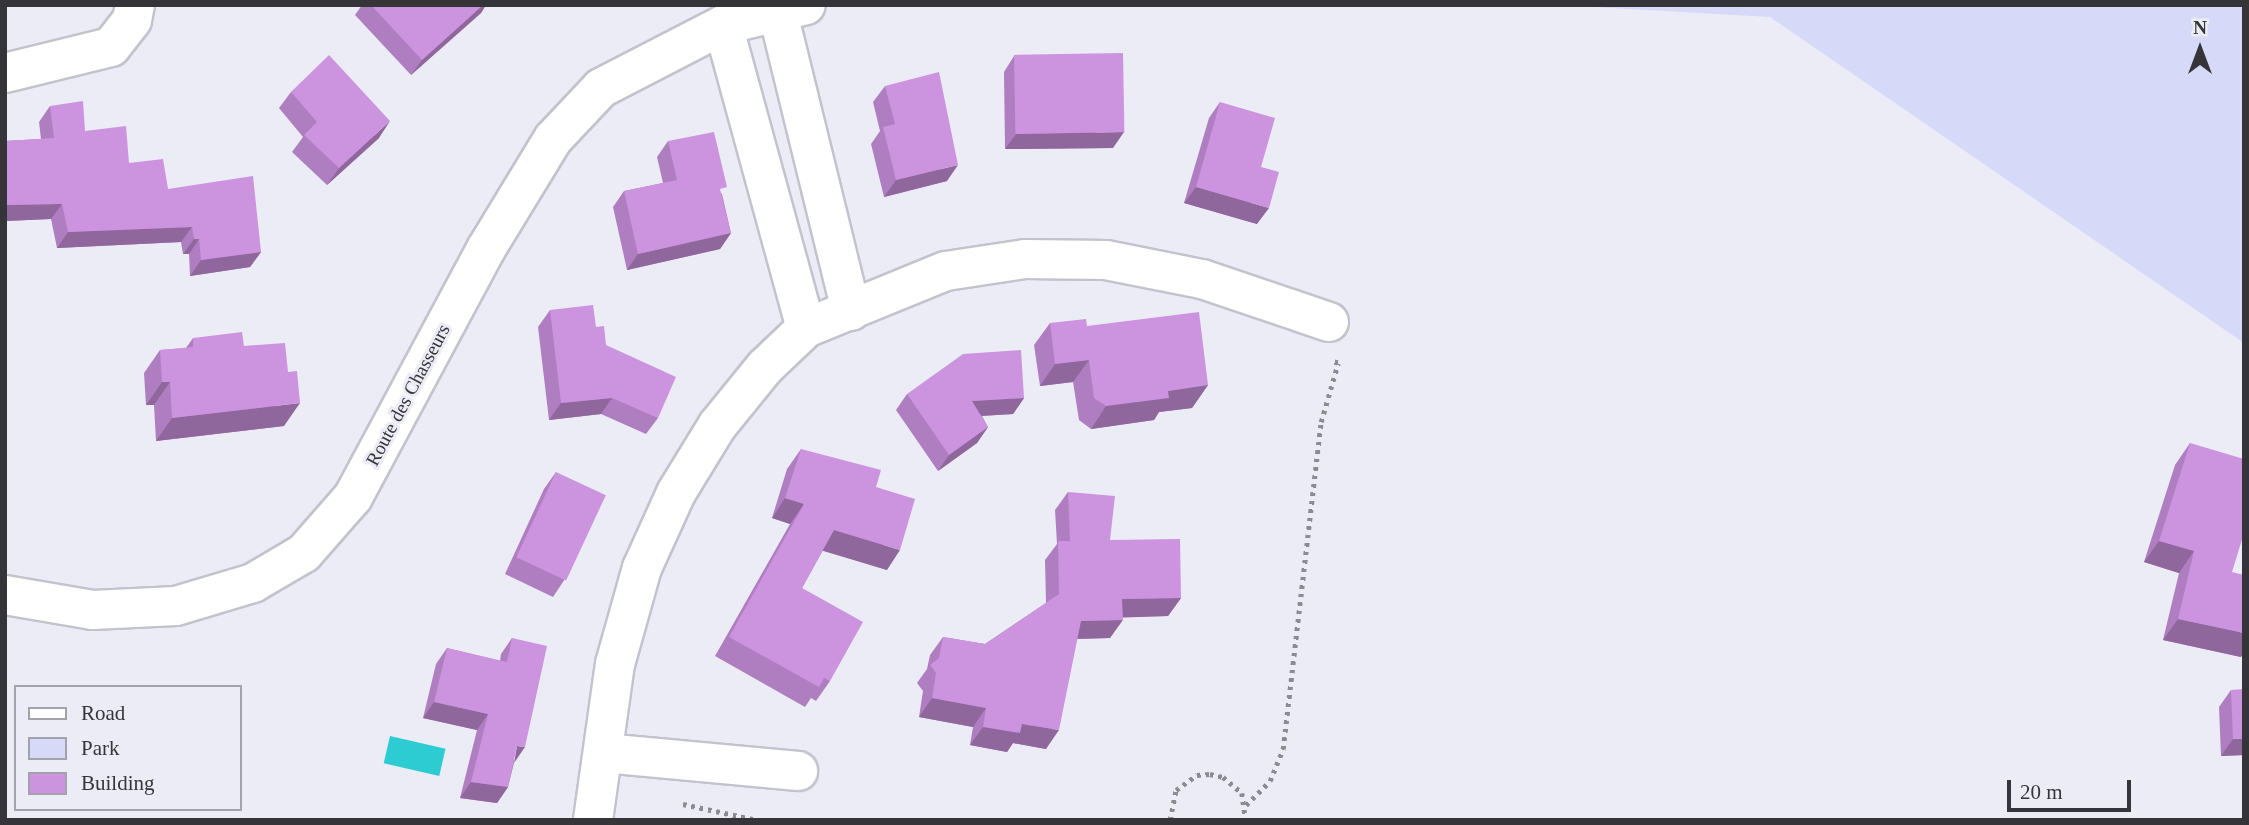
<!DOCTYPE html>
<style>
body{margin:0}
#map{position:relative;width:2249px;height:825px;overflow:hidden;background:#ebecf6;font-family:"Times New Roman",serif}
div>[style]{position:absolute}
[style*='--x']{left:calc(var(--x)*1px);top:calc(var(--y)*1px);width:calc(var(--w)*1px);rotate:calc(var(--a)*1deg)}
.green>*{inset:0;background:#d7d9f8}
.water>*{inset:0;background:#2dccd3;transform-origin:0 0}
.path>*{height:4.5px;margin-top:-2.25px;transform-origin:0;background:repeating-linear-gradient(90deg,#8b8b92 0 3.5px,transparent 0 8.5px)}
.roads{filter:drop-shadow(2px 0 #c3c3cd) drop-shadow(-2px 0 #c3c3cd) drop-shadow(0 2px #c3c3cd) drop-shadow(0 -2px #c3c3cd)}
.minor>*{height:38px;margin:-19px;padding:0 19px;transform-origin:19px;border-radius:19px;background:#fff}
.wall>*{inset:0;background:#af7ec0}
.shaded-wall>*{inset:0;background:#8f679c}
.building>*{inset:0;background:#cc93df;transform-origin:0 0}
span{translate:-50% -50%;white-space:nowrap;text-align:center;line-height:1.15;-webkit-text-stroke:6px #ebecf6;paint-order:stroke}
.street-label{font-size:19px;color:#353539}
.frame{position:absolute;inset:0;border:7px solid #353539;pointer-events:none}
.legend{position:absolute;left:14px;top:685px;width:228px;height:126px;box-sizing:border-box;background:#ebecf6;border:2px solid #a2a3aa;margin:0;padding:9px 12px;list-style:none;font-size:21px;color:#353539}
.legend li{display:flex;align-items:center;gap:14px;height:35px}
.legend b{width:35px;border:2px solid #a2a3aa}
.north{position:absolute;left:2165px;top:14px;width:70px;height:70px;-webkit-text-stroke:5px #ebecf6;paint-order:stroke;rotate:0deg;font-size:19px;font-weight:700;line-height:28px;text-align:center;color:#353539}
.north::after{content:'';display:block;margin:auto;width:24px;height:32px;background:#353539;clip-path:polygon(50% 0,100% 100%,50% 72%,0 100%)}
.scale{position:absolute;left:2007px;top:780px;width:124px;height:32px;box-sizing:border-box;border:4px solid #353539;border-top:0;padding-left:9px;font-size:21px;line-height:24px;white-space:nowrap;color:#353539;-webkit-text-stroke:5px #ebecf6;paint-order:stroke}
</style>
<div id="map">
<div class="green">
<i style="clip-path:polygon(1559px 5px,2244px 5px,2244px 343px,1770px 17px)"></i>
</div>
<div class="water">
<i style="left:390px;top:736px;width:57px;height:28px;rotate:13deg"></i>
</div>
<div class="path">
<i style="--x:683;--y:804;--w:76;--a:12.2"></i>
<i style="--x:1246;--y:805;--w:34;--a:-45"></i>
<i style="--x:1270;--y:781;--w:35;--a:-68"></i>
<i style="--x:1283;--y:749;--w:329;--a:-83.4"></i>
<i style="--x:1321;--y:422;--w:61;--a:-73.9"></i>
<i style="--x:1338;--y:363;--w:4;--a:-166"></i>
<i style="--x:1170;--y:820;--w:31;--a:-79"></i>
<i style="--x:1176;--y:790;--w:26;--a:-36"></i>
<i style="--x:1197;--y:775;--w:13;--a:-4"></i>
<i style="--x:1210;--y:774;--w:13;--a:13"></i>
<i style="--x:1223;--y:777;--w:25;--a:40"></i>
<i style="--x:1242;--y:793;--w:27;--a:82"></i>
</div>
<div class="roads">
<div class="minor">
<i style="--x:776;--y:5;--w:315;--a:76.2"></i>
<i style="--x:723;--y:25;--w:314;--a:74.7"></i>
<i style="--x:5;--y:73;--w:109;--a:-13.8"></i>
<i style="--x:111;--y:47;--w:34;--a:-52"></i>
<i style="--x:132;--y:20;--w:15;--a:-79"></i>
<i style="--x:5;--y:595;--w:89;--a:9.7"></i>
<i style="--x:93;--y:610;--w:83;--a:-2.8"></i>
<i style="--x:176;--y:606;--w:80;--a:-16.6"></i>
<i style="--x:253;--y:583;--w:59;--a:-30.5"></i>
<i style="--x:304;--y:553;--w:74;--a:-48.8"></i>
<i style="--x:353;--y:497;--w:281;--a:-61.8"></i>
<i style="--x:486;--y:249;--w:129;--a:-58.7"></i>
<i style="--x:553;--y:139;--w:70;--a:-46.7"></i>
<i style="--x:601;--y:88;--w:137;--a:-27.3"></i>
<i style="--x:723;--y:25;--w:85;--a:-13.5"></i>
<i style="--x:604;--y:753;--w:195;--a:5.3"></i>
<i style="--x:593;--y:820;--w:158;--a:-82"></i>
<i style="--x:615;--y:664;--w:100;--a:-74.3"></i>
<i style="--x:642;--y:568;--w:82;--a:-65.6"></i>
<i style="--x:676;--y:493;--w:79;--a:-58.5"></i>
<i style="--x:717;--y:426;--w:76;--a:-50.9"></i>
<i style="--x:765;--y:367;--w:57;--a:-43.6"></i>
<i style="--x:806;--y:328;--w:151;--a:-22.2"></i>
<i style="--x:946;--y:271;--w:80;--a:-8.6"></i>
<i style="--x:1025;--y:259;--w:81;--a:0.7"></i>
<i style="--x:1106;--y:260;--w:98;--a:11.2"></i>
<i style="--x:1202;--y:279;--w:134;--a:18.7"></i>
</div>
</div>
<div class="wall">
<i style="clip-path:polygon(362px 5px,486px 5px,481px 13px,411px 75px,355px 15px)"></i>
<i style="clip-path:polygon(1014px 56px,1113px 148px,1005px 149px,1004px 72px)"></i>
<i style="clip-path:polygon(885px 86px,947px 181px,884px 197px,871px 144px,880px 131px,873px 102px)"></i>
<i style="clip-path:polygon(291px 92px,379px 138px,327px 185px,292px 152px,303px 137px,279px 108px)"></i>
<i style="clip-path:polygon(1220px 102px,1257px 224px,1184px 203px,1209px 118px)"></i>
<i style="clip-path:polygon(50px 106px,129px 163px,261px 252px,250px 267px,190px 276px,189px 254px,183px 254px,181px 242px,57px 248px,51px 219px,5px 221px,5px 141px,41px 139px,39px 122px)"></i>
<i style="clip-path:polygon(668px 141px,722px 194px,731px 233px,720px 249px,627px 270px,613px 207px,624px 191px,663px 183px,657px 157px)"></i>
<i style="clip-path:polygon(550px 310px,596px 327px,606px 345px,658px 418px,646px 434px,601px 414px,549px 420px,538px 327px)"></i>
<i style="clip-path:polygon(1050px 323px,1087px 326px,1208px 385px,1192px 408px,1159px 412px,1154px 420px,1091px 429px,1079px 420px,1073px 382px,1040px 386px,1034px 345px)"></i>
<i style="clip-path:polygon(193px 338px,244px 346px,284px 426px,156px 441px,154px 405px,146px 405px,144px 373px,160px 350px,186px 348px)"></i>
<i style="clip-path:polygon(907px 394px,1024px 398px,1013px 414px,982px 416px,988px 427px,977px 443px,938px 471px,896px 410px)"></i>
<i style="clip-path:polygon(2190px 443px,2232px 572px,2241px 657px,2163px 640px,2179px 573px,2144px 562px,2175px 465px)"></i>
<i style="clip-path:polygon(801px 449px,876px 487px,887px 570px,823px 550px,802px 588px,830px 681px,816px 701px,811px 698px,805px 707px,715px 656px,790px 524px,772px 518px,787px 469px)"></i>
<i style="clip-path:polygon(556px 472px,565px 579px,553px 597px,505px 574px,544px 489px)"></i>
<i style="clip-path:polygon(1068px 492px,1110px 540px,1181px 598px,1168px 616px,1123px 617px,1110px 638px,1077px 639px,1046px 749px,1013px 743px,1007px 752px,970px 745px,973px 727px,919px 717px,923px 691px,917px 683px,927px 669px,930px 655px,943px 637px,985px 644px,1046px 603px,1045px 560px,1057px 544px,1055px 510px)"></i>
<i style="clip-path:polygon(512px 638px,514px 763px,508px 787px,497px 803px,460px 798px,477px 730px,423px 718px,436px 664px,447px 648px,500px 661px,501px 654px)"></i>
<i style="clip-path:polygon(2231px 690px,2244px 755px,2221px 756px,2219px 707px)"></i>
</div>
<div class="shaded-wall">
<i style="clip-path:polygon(483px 5px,486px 5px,481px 13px,411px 75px,422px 60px)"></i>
<i style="clip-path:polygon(390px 121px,379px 138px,327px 185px,339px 168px)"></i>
<i style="clip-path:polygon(1124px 132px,1113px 148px,1005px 149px,1016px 134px)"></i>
<i style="clip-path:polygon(958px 165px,947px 181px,884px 197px,896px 180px)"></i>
<i style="clip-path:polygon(1196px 187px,1269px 208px,1257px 224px,1184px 203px)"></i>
<i style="clip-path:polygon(62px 204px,51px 219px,5px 221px,5px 205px)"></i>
<i style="clip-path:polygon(192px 227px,181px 242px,57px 248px,68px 232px)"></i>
<i style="clip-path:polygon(731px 233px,720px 249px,627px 270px,638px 254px)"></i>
<i style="clip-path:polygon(194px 239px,199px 239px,189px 254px,183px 254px)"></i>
<i style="clip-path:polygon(261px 252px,250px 267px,190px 276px,201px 260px)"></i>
<i style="clip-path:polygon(1089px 360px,1073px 382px,1040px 386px,1055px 364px)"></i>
<i style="clip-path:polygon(162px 382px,170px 382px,154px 405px,146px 405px)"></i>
<i style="clip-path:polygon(1208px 385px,1192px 408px,1159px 412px,1154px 420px,1091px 429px,1106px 406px,1168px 391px)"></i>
<i style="clip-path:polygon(612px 398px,601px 414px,549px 420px,561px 403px)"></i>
<i style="clip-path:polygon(1024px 398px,1013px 414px,961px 417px,972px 401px)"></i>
<i style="clip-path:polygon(300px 403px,284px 426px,156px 441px,172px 418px)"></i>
<i style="clip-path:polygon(988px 427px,977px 443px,938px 471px,949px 455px)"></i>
<i style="clip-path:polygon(785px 498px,804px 504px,790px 524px,772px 518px)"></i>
<i style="clip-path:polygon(834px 530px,900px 550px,887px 570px,820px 550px)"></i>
<i style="clip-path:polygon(2159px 541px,2194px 551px,2179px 573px,2144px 562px)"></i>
<i style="clip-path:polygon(1181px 598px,1168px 616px,1109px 618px,1122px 599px)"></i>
<i style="clip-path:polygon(2178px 619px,2244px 633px,2244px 653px,2241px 657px,2163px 640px)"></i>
<i style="clip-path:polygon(1123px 620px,1110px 638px,1068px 639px,1081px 621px)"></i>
<i style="clip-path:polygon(932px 698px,986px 708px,973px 727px,919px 717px)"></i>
<i style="clip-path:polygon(434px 702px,488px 714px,477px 730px,423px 718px)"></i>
<i style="clip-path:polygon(1022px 724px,1059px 730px,1046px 749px,1013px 743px,1007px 752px,970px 745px,983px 727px)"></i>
<i style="clip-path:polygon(2233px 739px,2244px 739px,2244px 755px,2221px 756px)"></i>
<i style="clip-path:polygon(517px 746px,525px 747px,514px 763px)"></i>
<i style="clip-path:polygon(471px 782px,508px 787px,497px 803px,460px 798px)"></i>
</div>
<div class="building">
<i style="clip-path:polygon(371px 5px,483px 5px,422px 60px)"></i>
<i style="left:1123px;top:53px;width:79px;height:109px;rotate:89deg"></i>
<i style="clip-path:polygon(329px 55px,390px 121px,339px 168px,304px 135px,317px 122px,291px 92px)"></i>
<i style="clip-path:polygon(939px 72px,958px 165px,896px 180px,883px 127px,895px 124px,885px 86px)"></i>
<i style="clip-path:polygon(83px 101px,85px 131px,126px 126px,129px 163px,163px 159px,168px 189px,253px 176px,261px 252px,201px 260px,199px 239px,194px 239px,192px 227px,68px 232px,62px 204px,5px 205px,5px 141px,54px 138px,50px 106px)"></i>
<i style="clip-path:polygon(1220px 102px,1275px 118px,1261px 167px,1279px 172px,1269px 208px,1196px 187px)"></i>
<i style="clip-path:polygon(714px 132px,727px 187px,720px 189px,731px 233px,638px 254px,624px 191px,677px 180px,668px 141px)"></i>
<i style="clip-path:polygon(593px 305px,596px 327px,604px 326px,606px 345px,676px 377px,658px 418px,612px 398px,561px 403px,550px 310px)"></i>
<i style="clip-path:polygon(1199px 312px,1208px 385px,1168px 391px,1169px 398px,1106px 406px,1094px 398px,1089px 360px,1055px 364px,1050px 323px,1086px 319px,1087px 326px)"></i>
<i style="clip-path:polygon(242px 332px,244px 346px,285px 343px,288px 372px,297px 371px,300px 403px,172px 418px,170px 382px,162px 382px,160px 350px,193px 347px,193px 338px)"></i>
<i style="clip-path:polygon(1021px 350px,1024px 398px,972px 401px,988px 427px,949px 455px,907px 394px,963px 354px)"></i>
<i style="clip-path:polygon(2190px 443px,2244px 459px,2244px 533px,2232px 572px,2244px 575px,2244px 633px,2178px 619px,2194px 551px,2159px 541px)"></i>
<i style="clip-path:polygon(801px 449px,881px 470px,876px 487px,915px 499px,900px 550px,834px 530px,802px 588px,863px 622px,830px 681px,824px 678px,819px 687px,729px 637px,804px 504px,785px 498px)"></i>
<i style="left:556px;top:472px;width:55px;height:94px;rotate:25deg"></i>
<i style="clip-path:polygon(1068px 492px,1115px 496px,1110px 540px,1180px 539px,1181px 598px,1122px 599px,1123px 620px,1081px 621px,1059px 730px,1022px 724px,1020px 733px,983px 727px,986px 708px,932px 698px,936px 673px,930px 665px,939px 658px,943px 637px,985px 644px,1059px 594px,1058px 541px,1070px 541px)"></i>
<i style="clip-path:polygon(512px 638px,547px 646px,525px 747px,517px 746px,508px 787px,471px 782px,488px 714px,434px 702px,447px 648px,507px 662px)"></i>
<i style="clip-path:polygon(2244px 689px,2244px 739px,2233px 739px,2231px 690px)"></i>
</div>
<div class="street-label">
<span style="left:408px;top:395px;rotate:-62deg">Route des Chasseurs</span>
</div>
<div class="frame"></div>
<ul class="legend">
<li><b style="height:9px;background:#fff"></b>Road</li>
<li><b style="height:19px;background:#d7d9f8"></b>Park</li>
<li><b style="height:19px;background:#cc93df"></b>Building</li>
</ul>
<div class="north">N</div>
<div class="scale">20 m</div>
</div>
